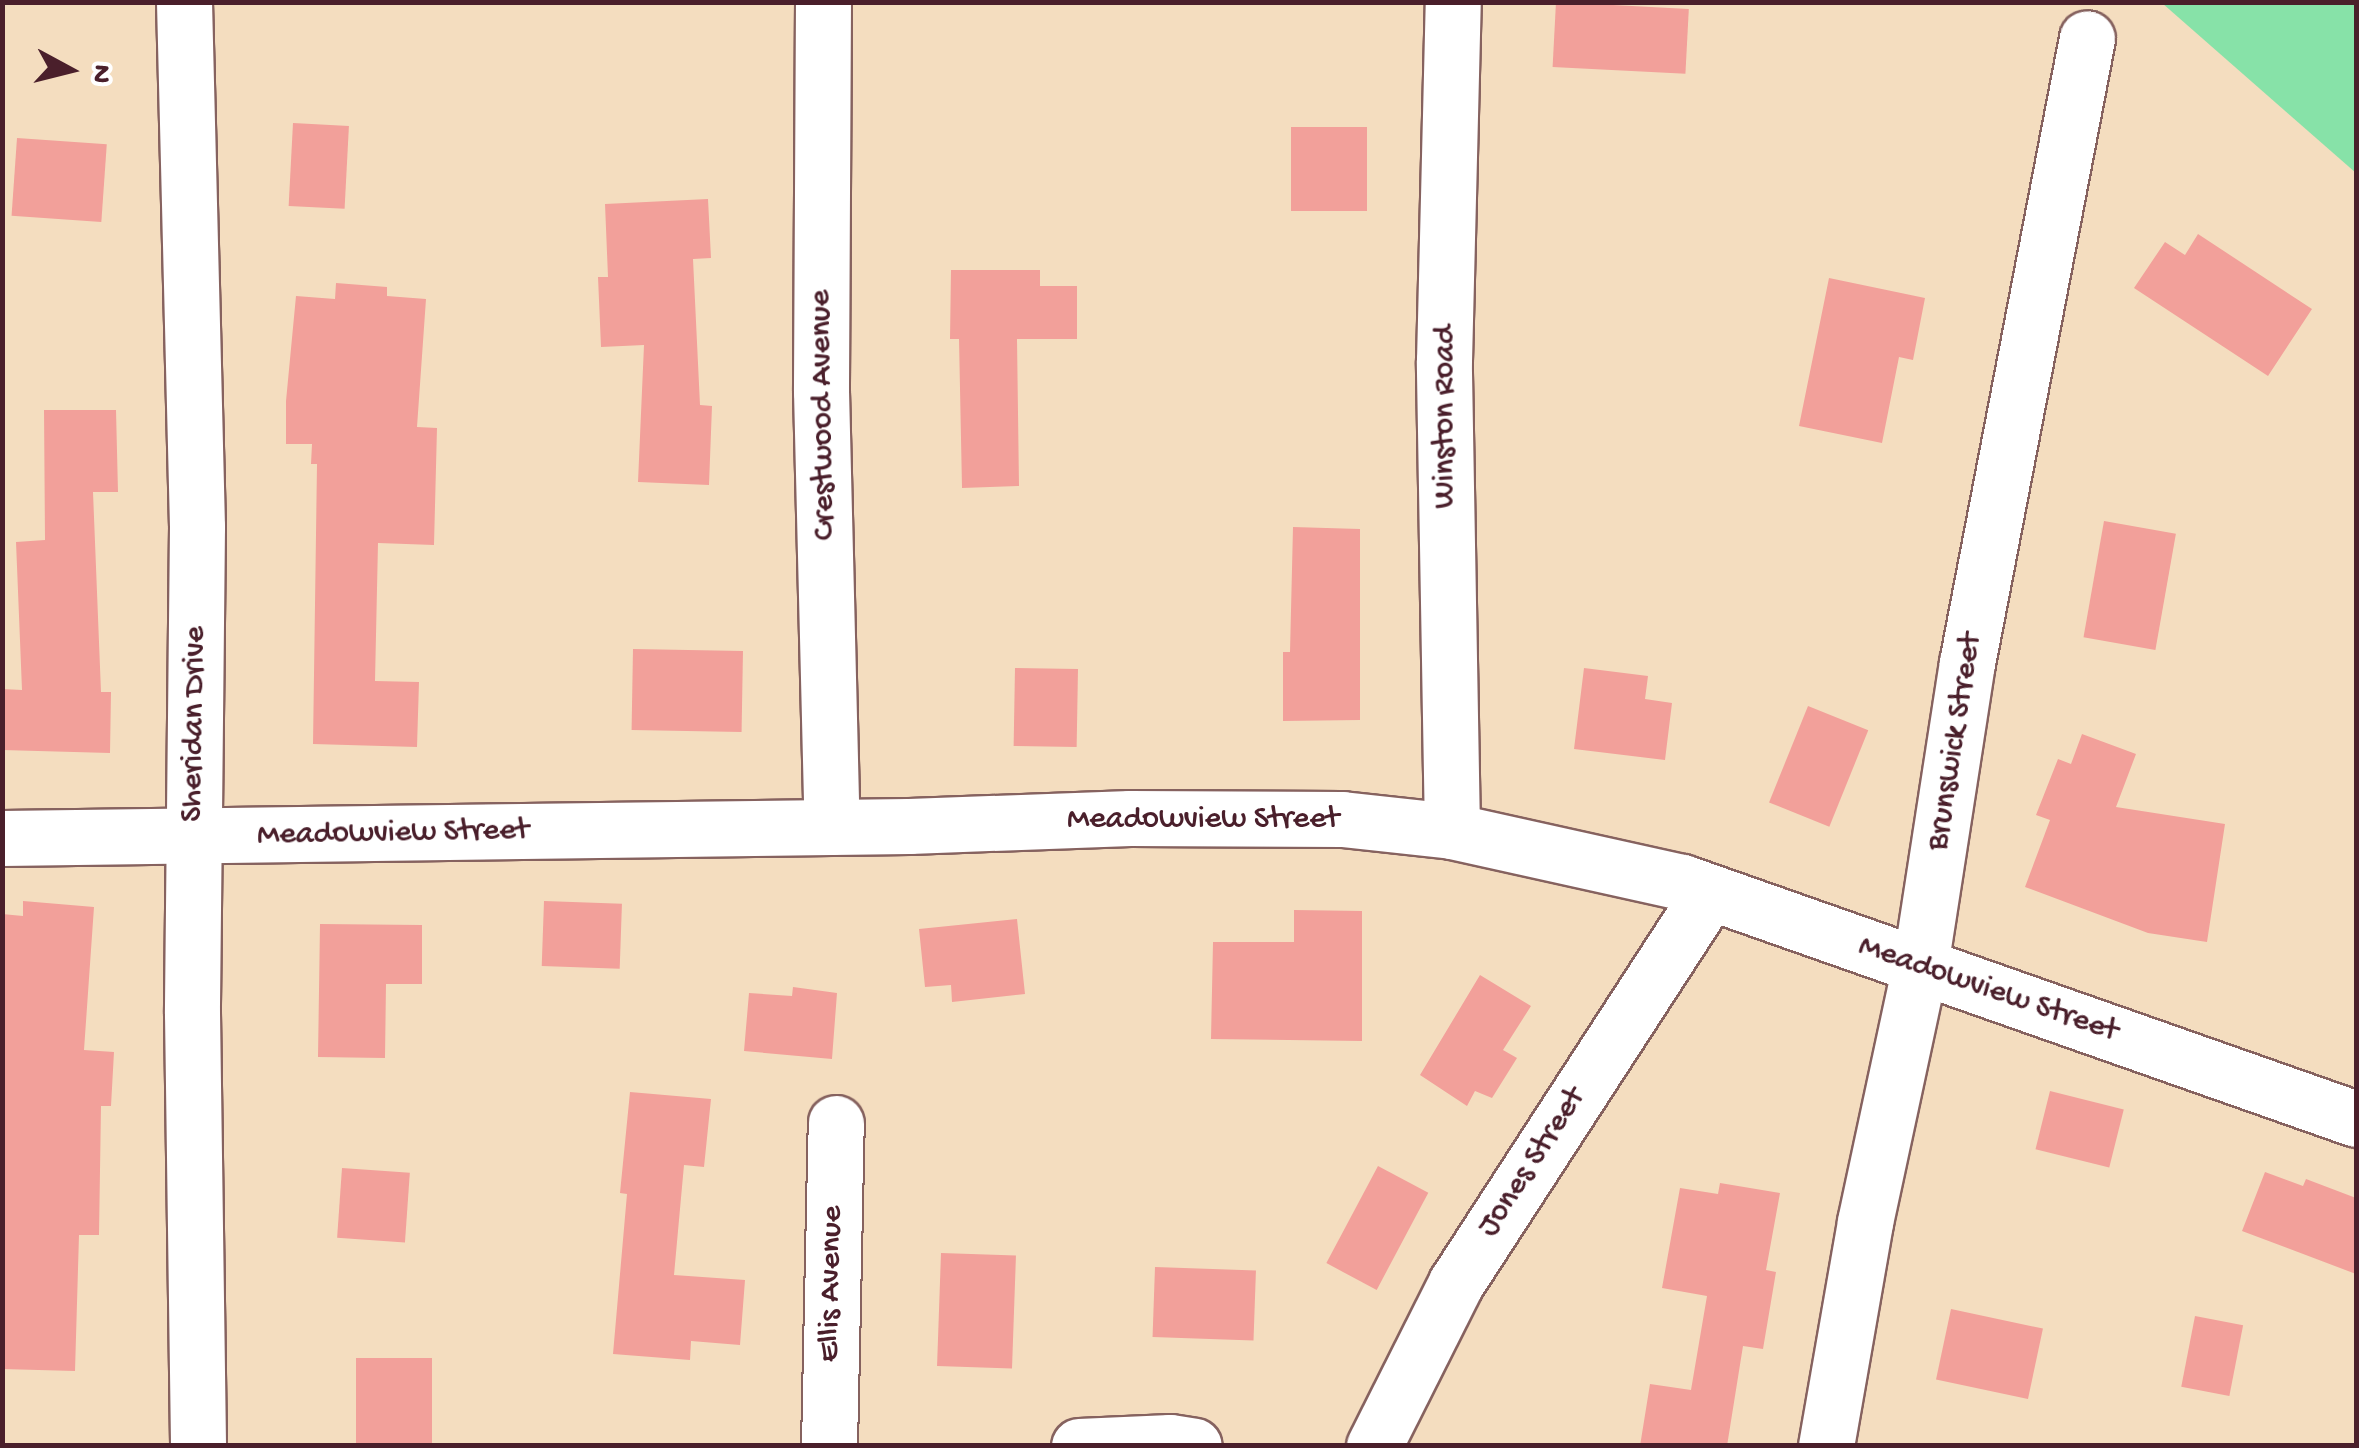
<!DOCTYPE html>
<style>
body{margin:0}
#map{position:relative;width:2359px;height:1448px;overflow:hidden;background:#f4ddbf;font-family:"Gochi Hand",sans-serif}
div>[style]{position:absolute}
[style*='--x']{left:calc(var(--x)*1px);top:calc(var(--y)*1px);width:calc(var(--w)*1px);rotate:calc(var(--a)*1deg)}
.green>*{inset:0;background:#87e2a8}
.building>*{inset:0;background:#f2a09a;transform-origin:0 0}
.roads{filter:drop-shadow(2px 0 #86625f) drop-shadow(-2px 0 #86625f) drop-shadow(0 2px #86625f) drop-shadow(0 -2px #86625f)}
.street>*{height:55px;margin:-27.5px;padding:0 27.5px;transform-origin:27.5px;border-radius:27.5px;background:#fff}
span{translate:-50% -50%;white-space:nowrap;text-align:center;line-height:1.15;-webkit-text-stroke:10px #fff;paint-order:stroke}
.street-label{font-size:32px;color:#4a1f2b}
.frame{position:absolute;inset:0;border:5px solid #4a1f2b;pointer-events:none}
.north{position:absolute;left:20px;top:20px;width:100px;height:100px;-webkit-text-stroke:8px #fff;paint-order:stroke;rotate:97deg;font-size:28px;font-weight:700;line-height:40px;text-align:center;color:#4a1f2b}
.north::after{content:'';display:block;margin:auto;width:35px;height:45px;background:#4a1f2b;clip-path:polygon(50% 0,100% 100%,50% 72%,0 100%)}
</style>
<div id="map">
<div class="green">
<i style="clip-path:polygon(2162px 3px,2356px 3px,2356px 173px)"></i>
</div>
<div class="building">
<i style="left:1556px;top:2px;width:133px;height:65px;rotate:3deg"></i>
<i style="left:293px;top:123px;width:56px;height:83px;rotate:3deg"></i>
<i style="left:1291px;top:127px;width:76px;height:84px"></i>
<i style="left:17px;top:138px;width:90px;height:78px;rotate:4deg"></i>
<i style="clip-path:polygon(708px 199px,711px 258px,693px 259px,700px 405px,712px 406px,709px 485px,638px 482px,644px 345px,601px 347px,598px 277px,608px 277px,605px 204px)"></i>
<i style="clip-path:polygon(2198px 234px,2312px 309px,2268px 376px,2134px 288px,2165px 242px,2185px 255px)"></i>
<i style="clip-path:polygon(951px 270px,1040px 270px,1040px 286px,1077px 286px,1077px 339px,1017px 339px,1019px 486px,962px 488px,959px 339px,950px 339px)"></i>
<i style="clip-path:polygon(1829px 278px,1925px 298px,1913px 360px,1899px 357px,1882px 443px,1799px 426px)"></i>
<i style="clip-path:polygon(336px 283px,387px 287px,387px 296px,426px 299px,417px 427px,437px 428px,434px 545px,378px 543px,375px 681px,419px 682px,417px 747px,313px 744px,317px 464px,311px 464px,312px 444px,286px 444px,286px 401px,296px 296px,335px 299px)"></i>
<i style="clip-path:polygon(44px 410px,116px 410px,118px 492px,93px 492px,101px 692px,111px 692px,110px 753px,2px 750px,2px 689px,22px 690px,16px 542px,45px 540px)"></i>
<i style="left:2104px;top:521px;width:73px;height:118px;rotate:10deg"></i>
<i style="clip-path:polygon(1293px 527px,1360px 529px,1360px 720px,1283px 721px,1283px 652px,1290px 652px)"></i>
<i style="left:633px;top:649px;width:110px;height:81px;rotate:1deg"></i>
<i style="left:1015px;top:668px;width:63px;height:78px;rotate:1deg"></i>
<i style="clip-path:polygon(1584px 668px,1648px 676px,1645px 699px,1672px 703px,1665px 760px,1574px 749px)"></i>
<i style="left:1808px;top:706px;width:65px;height:104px;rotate:22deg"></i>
<i style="clip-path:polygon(2082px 734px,2136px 754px,2116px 807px,2225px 824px,2207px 942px,2148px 933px,2025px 887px,2050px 820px,2036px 815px,2058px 759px,2071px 764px)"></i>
<i style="clip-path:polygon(23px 901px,94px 907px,84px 1050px,114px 1052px,111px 1106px,101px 1106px,99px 1235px,79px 1235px,75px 1371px,2px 1369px,2px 914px,23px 916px)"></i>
<i style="left:544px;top:901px;width:78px;height:65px;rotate:2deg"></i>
<i style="clip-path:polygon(1294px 910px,1362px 911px,1362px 1041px,1211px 1039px,1213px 942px,1294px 942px)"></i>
<i style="clip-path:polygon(1017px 919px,1025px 994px,952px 1002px,951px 985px,925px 987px,919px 929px)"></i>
<i style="clip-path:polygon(320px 924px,422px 925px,422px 984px,386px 984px,385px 1058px,318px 1057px)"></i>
<i style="clip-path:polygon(1480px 975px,1531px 1006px,1503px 1050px,1517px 1058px,1492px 1098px,1475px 1091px,1467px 1106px,1420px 1075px)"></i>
<i style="clip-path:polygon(793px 987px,837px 993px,832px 1059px,744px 1051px,749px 993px,792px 996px)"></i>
<i style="left:2050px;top:1091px;width:76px;height:60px;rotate:14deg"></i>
<i style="clip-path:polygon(630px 1092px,711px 1099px,704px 1167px,684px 1165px,674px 1275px,745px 1280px,740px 1345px,691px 1341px,690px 1360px,613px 1354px,627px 1194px,620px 1193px)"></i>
<i style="left:1378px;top:1166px;width:57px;height:110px;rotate:28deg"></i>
<i style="left:342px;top:1168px;width:68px;height:70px;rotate:4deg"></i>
<i style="clip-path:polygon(2265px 1172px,2303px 1186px,2306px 1179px,2356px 1198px,2356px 1274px,2242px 1231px)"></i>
<i style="clip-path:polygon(1720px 1183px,1780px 1193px,1766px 1270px,1776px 1272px,1763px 1349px,1743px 1346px,1727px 1446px,1640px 1446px,1650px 1384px,1691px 1390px,1707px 1296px,1662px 1288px,1680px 1188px,1718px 1194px)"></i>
<i style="left:941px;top:1253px;width:75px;height:113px;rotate:2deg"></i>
<i style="left:1155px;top:1267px;width:101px;height:70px;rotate:2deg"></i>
<i style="left:1951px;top:1309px;width:94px;height:72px;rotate:12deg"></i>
<i style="left:2195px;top:1316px;width:49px;height:72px;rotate:11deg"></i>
<i style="left:356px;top:1358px;width:76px;height:88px"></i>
</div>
<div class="roads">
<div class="street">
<i style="--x:184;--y:2;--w:525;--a:88.58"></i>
<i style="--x:197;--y:527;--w:486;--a:90.6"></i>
<i style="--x:192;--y:1013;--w:433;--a:89.2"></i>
<i style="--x:823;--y:2;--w:389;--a:90.3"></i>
<i style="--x:821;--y:391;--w:436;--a:88.6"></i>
<i style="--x:1452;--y:831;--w:470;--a:-91"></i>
<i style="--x:1444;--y:361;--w:359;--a:-88.6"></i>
<i style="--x:2;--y:838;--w:907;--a:-0.76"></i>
<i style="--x:909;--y:826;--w:221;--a:-2.1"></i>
<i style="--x:1130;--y:818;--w:212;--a:0.3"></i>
<i style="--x:1342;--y:819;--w:111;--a:6.2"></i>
<i style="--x:1452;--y:831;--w:236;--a:12.5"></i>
<i style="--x:1682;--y:882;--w:714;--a:19.37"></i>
<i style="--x:829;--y:1446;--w:323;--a:-88.8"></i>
<i style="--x:1079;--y:1446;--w:91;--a:-2.5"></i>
<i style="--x:1170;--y:1442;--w:24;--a:9"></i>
<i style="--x:1374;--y:1446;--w:182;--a:-63.3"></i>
<i style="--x:1456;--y:1283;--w:466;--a:-57"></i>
<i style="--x:1826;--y:1446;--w:227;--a:-80.1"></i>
<i style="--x:1865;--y:1222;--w:262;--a:-77.9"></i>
<i style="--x:1920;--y:966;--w:307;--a:-81.2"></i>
<i style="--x:1967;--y:663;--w:636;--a:-79.13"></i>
</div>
</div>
<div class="street-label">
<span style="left:824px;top:415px;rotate:-91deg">Crestwood Avenue</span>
<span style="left:1446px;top:417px;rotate:-90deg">Winston Road</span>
<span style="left:195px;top:724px;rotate:-89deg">Sheridan Drive</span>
<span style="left:1956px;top:742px;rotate:-81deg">Brunswick Street</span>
<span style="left:1203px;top:820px">Meadowview Street</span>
<span style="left:393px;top:834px;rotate:-1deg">Meadowview Street</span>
<span style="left:1988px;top:990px;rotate:19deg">Meadowview Street</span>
<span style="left:1533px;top:1163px;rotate:-57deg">Jones Street</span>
<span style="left:832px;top:1284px;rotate:-89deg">Ellis Avenue</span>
</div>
<div class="frame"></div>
<div class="north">N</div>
</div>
